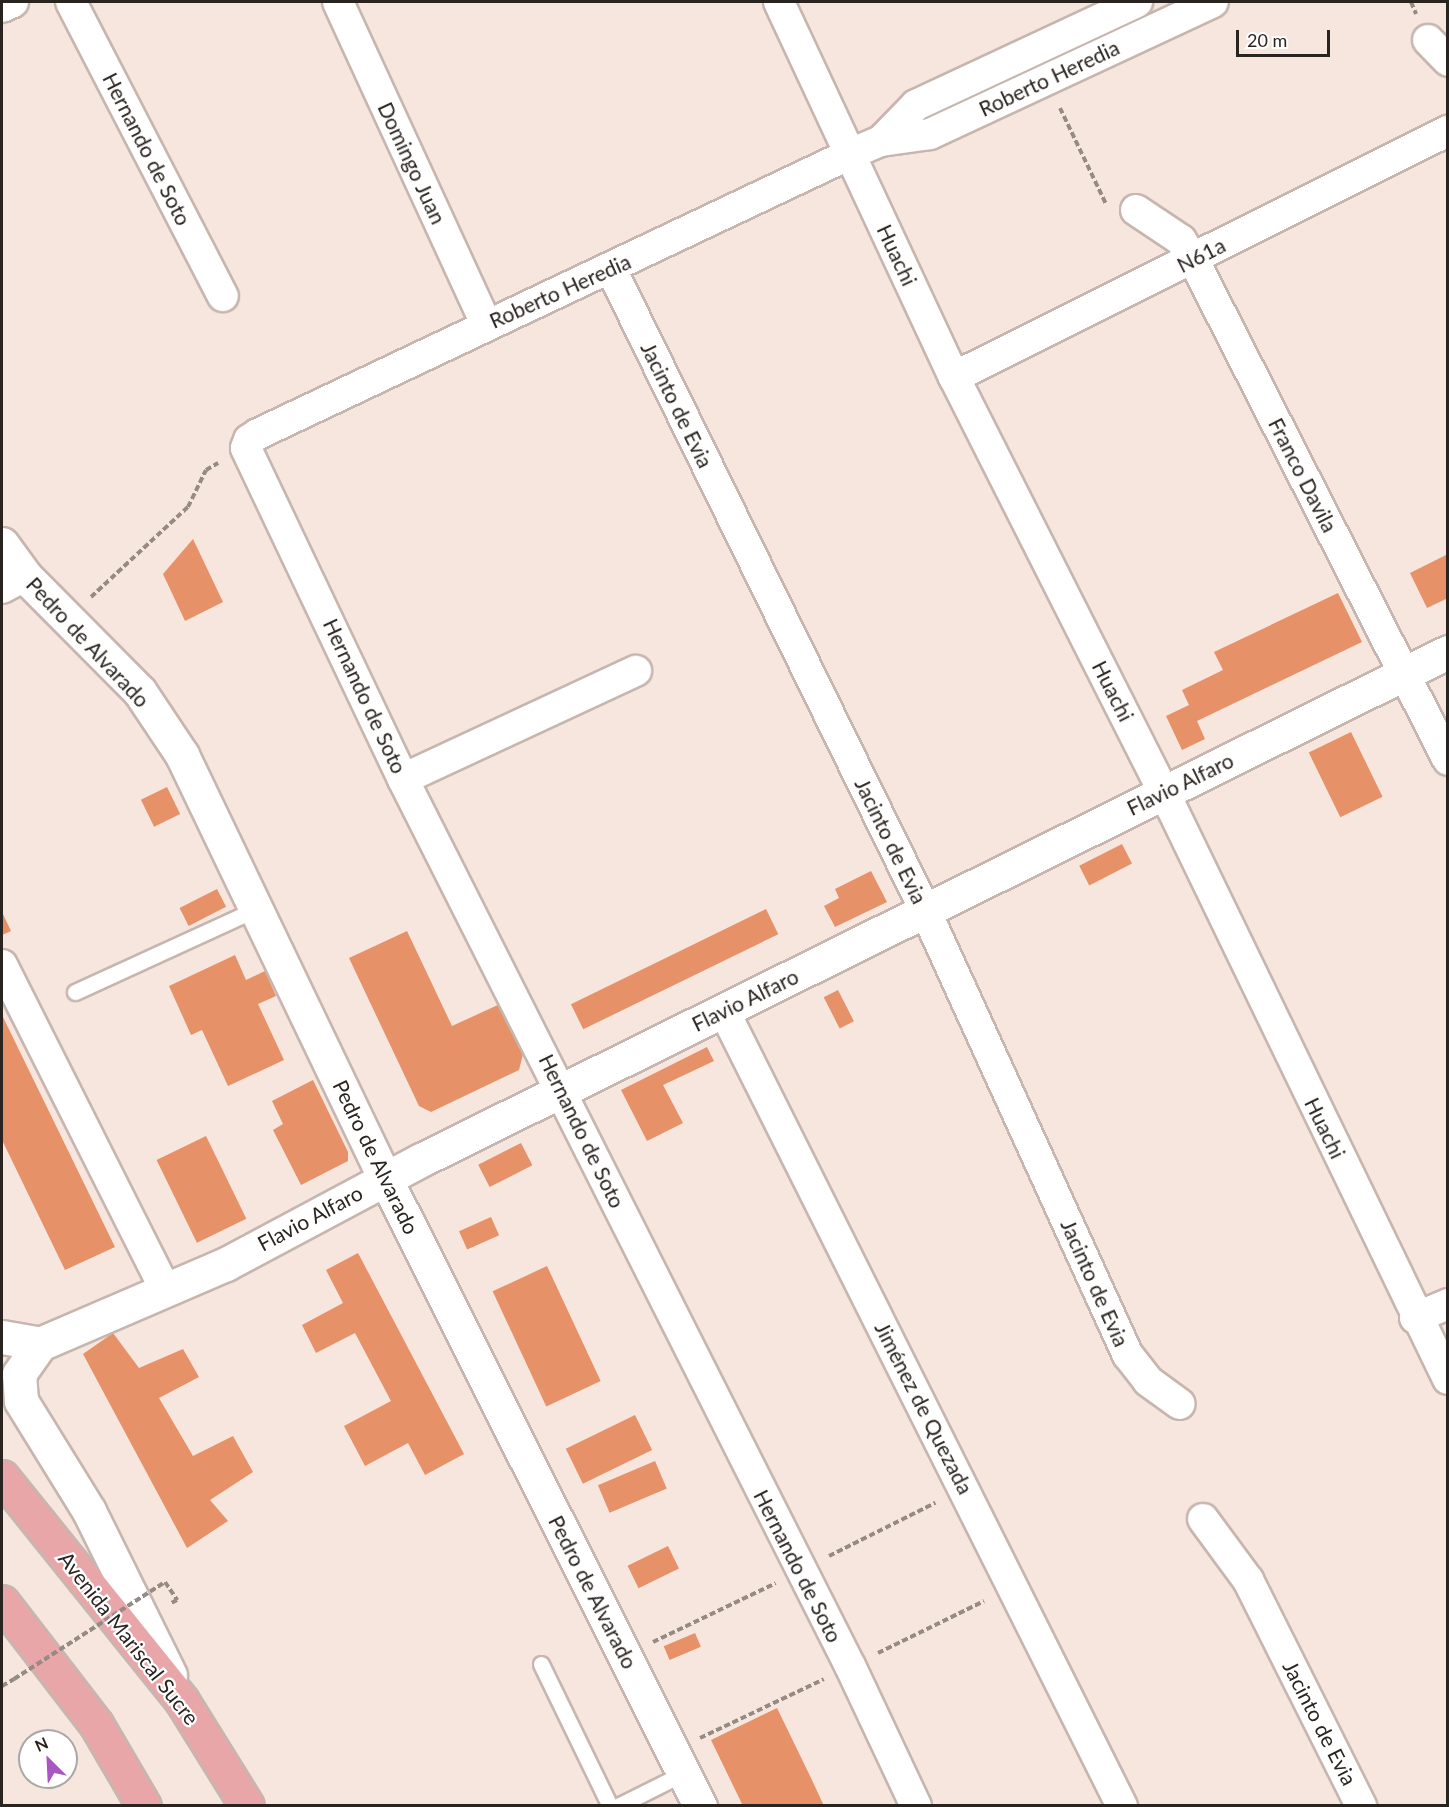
<!DOCTYPE html>
<meta charset="utf-8">
<style>
body{margin:0}
#map{position:relative;width:1449px;height:1807px;overflow:hidden;background:#f6e6de;font-family:Lato,sans-serif}
div>[style]{position:absolute}
[style*='--x']{left:calc(var(--x)*1px);top:calc(var(--y)*1px);width:calc(var(--w)*1px);rotate:calc(var(--a)*1deg)}
.building>*{inset:0;background:#e69168;transform-origin:0 0}
.path>*{height:4px;margin-top:-2px;transform-origin:0;background:repeating-linear-gradient(90deg,#958a84 0 6px,transparent 0 9px)}
.roads{filter:drop-shadow(2px 0 #c6b6af) drop-shadow(-2px 0 #c6b6af) drop-shadow(0 2px #c6b6af) drop-shadow(0 -2px #c6b6af)}
.lane>*{height:15px;margin:-7.5px;padding:0 7.5px;transform-origin:7.5px;border-radius:7.5px;background:#fff}
.street>*{height:30px;margin:-15px;padding:0 15px;transform-origin:15px;border-radius:15px;background:#fff}
.secondary>*{height:33px;margin:-16.5px;padding:0 16.5px;transform-origin:16.5px;border-radius:16.5px;background:#fff}
.primary>*{height:33px;margin:-16.5px;padding:0 16.5px;transform-origin:16.5px;border-radius:16.5px;background:#e9a6a9}
.path-bridge>*{height:4px;margin-top:-2px;transform-origin:0;background:repeating-linear-gradient(90deg,#958a84 0 6px,transparent 0 9px)}
span{translate:-50% -50%;white-space:nowrap;text-align:center;line-height:1.15;-webkit-text-stroke:4.5px #fff;paint-order:stroke}
.street-label{font-size:21px;color:#2a2421}
.frame{position:absolute;inset:0;border:3px solid #2a2421;pointer-events:none}
.north{position:absolute;left:18px;top:1729px;width:60px;height:60px;box-sizing:border-box;background:#fff;border:2px solid #aaa7a6;border-radius:50%;rotate:336deg;font-size:16px;font-weight:700;line-height:24px;text-align:center;color:#2a2421}
.north::after{content:'';display:block;margin:auto;width:21px;height:27px;background:#a955c4;clip-path:polygon(50% 0,100% 100%,50% 72%,0 100%)}
.scale{position:absolute;left:1236px;top:30px;width:94px;height:27px;box-sizing:border-box;border:3px solid #2a2421;border-top:0;padding-left:8px;font-size:18px;line-height:21px;white-space:nowrap;color:#2a2421;-webkit-text-stroke:4px #fff;paint-order:stroke}
</style>
<div id="map">
<div class="building">
<i style="clip-path:polygon(193px 539px,223px 602px,185px 621px,163px 574px)"></i>
<i style="clip-path:polygon(1448px 554px,1448px 598px,1427px 608px,1410px 573px)"></i>
<i style="clip-path:polygon(1338px 593px,1362px 642px,1197px 721px,1205px 739px,1182px 750px,1166px 716px,1189px 705px,1182px 690px,1223px 670px,1214px 652px)"></i>
<i style="left:1351px;top:732px;width:72px;height:47px;rotate:64deg"></i>
<i style="left:167px;top:787px;width:30px;height:29px;rotate:64deg"></i>
<i style="left:1122px;top:844px;width:22px;height:48px;rotate:63deg"></i>
<i style="clip-path:polygon(871px 871px,887px 902px,835px 927px,824px 906px,839px 898px,835px 889px)"></i>
<i style="left:217px;top:889px;width:20px;height:42px;rotate:63deg"></i>
<i style="left:766px;top:909px;width:28px;height:217px;rotate:64deg"></i>
<i style="clip-path:polygon(2px 912px,11px 931px,2px 935px)"></i>
<i style="clip-path:polygon(407px 931px,452px 1026px,500px 1004px,523px 1054px,519px 1070px,431px 1112px,419px 1106px,349px 958px)"></i>
<i style="clip-path:polygon(235px 955px,246px 980px,265px 971px,276px 996px,258px 1004px,284px 1060px,228px 1086px,202px 1030px,191px 1035px,169px 986px)"></i>
<i style="left:838px;top:990px;width:35px;height:16px;rotate:63deg"></i>
<i style="clip-path:polygon(2px 1015px,115px 1247px,65px 1270px,2px 1140px)"></i>
<i style="clip-path:polygon(707px 1047px,714px 1061px,663px 1085px,683px 1123px,647px 1141px,621px 1090px)"></i>
<i style="clip-path:polygon(313px 1080px,348px 1152px,348px 1161px,301px 1185px,273px 1130px,283px 1124px,272px 1101px)"></i>
<i style="left:206px;top:1136px;width:92px;height:55px;rotate:64deg"></i>
<i style="left:521px;top:1143px;width:25px;height:48px;rotate:63deg"></i>
<i style="left:491px;top:1217px;width:20px;height:35px;rotate:66deg"></i>
<i style="clip-path:polygon(358px 1253px,464px 1454px,425px 1475px,408px 1443px,365px 1466px,344px 1426px,391px 1401px,355px 1333px,316px 1353px,302px 1325px,343px 1303px,326px 1270px)"></i>
<i style="left:547px;top:1266px;width:127px;height:60px;rotate:65deg"></i>
<i style="clip-path:polygon(113px 1333px,139px 1368px,183px 1349px,199px 1377px,159px 1398px,193px 1456px,233px 1436px,253px 1472px,210px 1500px,228px 1521px,187px 1548px,83px 1354px)"></i>
<i style="left:635px;top:1415px;width:39px;height:77px;rotate:64deg"></i>
<i style="left:655px;top:1461px;width:30px;height:62px;rotate:67deg"></i>
<i style="left:668px;top:1546px;width:25px;height:45px;rotate:64deg"></i>
<i style="left:695px;top:1633px;width:15px;height:34px;rotate:67deg"></i>
<i style="clip-path:polygon(777px 1708px,811px 1778px,824px 1806px,743px 1806px,711px 1740px)"></i>
</div>
<div class="path">
<i style="--x:1411;--y:2;--w:13;--a:67"></i>
<i style="--x:1060;--y:108;--w:106;--a:64.4"></i>
<i style="--x:91;--y:597;--w:132;--a:-42.9"></i>
<i style="--x:188;--y:507;--w:41;--a:-64.1"></i>
<i style="--x:206;--y:470;--w:14;--a:-30"></i>
<i style="--x:829;--y:1556;--w:119;--a:-26.6"></i>
<i style="--x:165;--y:1582;--w:22;--a:56"></i>
<i style="--x:177;--y:1600;--w:7;--a:153"></i>
<i style="--x:653;--y:1642;--w:136;--a:-25.6"></i>
<i style="--x:878;--y:1653;--w:118;--a:-26.1"></i>
<i style="--x:2;--y:1686;--w:14;--a:-30"></i>
<i style="--x:700;--y:1738;--w:137;--a:-25.4"></i>
</div>
<div class="roads">
<div class="lane">
<i style="--x:75;--y:992;--w:199;--a:-24.6"></i>
<i style="--x:541;--y:1664;--w:158;--a:64.1"></i>
<i style="--x:618;--y:1806;--w:74;--a:-26.6"></i>
</div>
<div class="street">
<i style="--x:71;--y:2;--w:331;--a:62.7"></i>
<i style="--x:338;--y:2;--w:354;--a:65.3"></i>
<i style="--x:779;--y:2;--w:414;--a:65"></i>
<i style="--x:954;--y:377;--w:465;--a:63.2"></i>
<i style="--x:1164;--y:792;--w:652;--a:64.18"></i>
<i style="--x:2;--y:7;--w:12;--a:-24"></i>
<i style="--x:1428;--y:40;--w:29;--a:46"></i>
<i style="--x:881;--y:141;--w:50;--a:-45.8"></i>
<i style="--x:916;--y:105;--w:244;--a:-25"></i>
<i style="--x:1136;--y:210;--w:54;--a:33.7"></i>
<i style="--x:1181;--y:240;--w:22;--a:58"></i>
<i style="--x:1193;--y:259;--w:562;--a:63.02"></i>
<i style="--x:611;--y:269;--w:714;--a:63.9"></i>
<i style="--x:925;--y:910;--w:489;--a:65.5"></i>
<i style="--x:1128;--y:1355;--w:33;--a:52"></i>
<i style="--x:1148;--y:1381;--w:39;--a:36"></i>
<i style="--x:954;--y:377;--w:552;--a:-26.47"></i>
<i style="--x:2;--y:588;--w:26;--a:-28"></i>
<i style="--x:403;--y:779;--w:257;--a:-24.9"></i>
<i style="--x:2;--y:965;--w:363;--a:63.3"></i>
<i style="--x:724;--y:1011;--w:889;--a:63.41"></i>
<i style="--x:1415;--y:1318;--w:36;--a:-23"></i>
<i style="--x:1203;--y:1519;--w:76;--a:53.6"></i>
<i style="--x:1248;--y:1580;--w:253;--a:63.4"></i>
<i style="--x:916;--y:1806;--w:155;--a:-115.2"></i>
<i style="--x:850;--y:1666;--w:993;--a:-116.75"></i>
<i style="--x:403;--y:779;--w:366;--a:-115.4"></i>
<i style="--x:246;--y:448;--w:9;--a:-69"></i>
<i style="--x:249;--y:440;--w:11;--a:-34"></i>
<i style="--x:258;--y:434;--w:655;--a:-25.31"></i>
<i style="--x:850;--y:154;--w:34;--a:-23"></i>
<i style="--x:881;--y:141;--w:49;--a:-8.1"></i>
<i style="--x:930;--y:134;--w:312;--a:-25"></i>
</div>
<div class="secondary">
<i style="--x:2;--y:544;--w:39;--a:54"></i>
<i style="--x:25;--y:576;--w:163;--a:45.2"></i>
<i style="--x:140;--y:692;--w:76;--a:56.3"></i>
<i style="--x:182;--y:755;--w:469;--a:64.4"></i>
<i style="--x:385;--y:1178;--w:703;--a:63.36"></i>
<i style="--x:2;--y:1337;--w:39;--a:10"></i>
<i style="--x:170;--y:1675;--w:183;--a:-116.3"></i>
<i style="--x:89;--y:1511;--w:129;--a:-121.7"></i>
<i style="--x:21;--y:1401;--w:27;--a:-94"></i>
<i style="--x:19;--y:1374;--w:37;--a:-55"></i>
<i style="--x:40;--y:1344;--w:202;--a:-23.3"></i>
<i style="--x:226;--y:1264;--w:221;--a:-28.1"></i>
<i style="--x:421;--y:1160;--w:1146;--a:-26.32"></i>
</div>
<div class="primary">
<i style="--x:2;--y:1477;--w:287;--a:51.2"></i>
<i style="--x:182;--y:1701;--w:123;--a:58.2"></i>
<i style="--x:2;--y:1602;--w:154;--a:52.4"></i>
<i style="--x:96;--y:1724;--w:95;--a:59.7"></i>
</div>
</div>
<div class="path-bridge">
<i style="--x:14;--y:1679;--w:179;--a:-32.7"></i>
</div>
<div class="street-label">
<span style="left:1049px;top:78px;rotate:-25deg">Roberto Heredia</span>
<span style="left:147px;top:149px;rotate:63deg">Hernando de Soto</span>
<span style="left:412px;top:163px;rotate:65deg">Domingo Juan</span>
<span style="left:897px;top:255px;rotate:65deg">Huachi</span>
<span style="left:1201px;top:255px;rotate:-27deg">N61a</span>
<span style="left:560px;top:291px;rotate:-24deg">Roberto Heredia</span>
<span style="left:677px;top:405px;rotate:64deg">Jacinto de Evia</span>
<span style="left:1303px;top:475px;rotate:63deg">Franco Davila</span>
<span style="left:88px;top:642px;rotate:47deg">Pedro de Alvarado</span>
<span style="left:1113px;top:691px;rotate:63deg">Huachi</span>
<span style="left:365px;top:696px;rotate:65deg">Hernando de Soto</span>
<span style="left:1180px;top:784px;rotate:-26deg">Flavio Alfaro</span>
<span style="left:891px;top:841px;rotate:64deg">Jacinto de Evia</span>
<span style="left:745px;top:1000px;rotate:-26deg">Flavio Alfaro</span>
<span style="left:1325px;top:1128px;rotate:64deg">Huachi</span>
<span style="left:582px;top:1131px;rotate:64deg">Hernando de Soto</span>
<span style="left:376px;top:1157px;rotate:64deg">Pedro de Alvarado</span>
<span style="left:310px;top:1218px;rotate:-28deg">Flavio Alfaro</span>
<span style="left:1095px;top:1283px;rotate:66deg">Jacinto de Evia</span>
<span style="left:924px;top:1408px;rotate:63deg">Jiménez de Quezada</span>
<span style="left:798px;top:1566px;rotate:63deg">Hernando de Soto</span>
<span style="left:593px;top:1592px;rotate:63deg">Pedro de Alvarado</span>
<span style="left:129px;top:1638px;rotate:52deg">Avenida Mariscal Sucre</span>
<span style="left:1320px;top:1723px;rotate:63deg">Jacinto de Evia</span>
</div>
<div class="frame"></div>
<div class="north">N</div>
<div class="scale">20 m</div>
</div>
